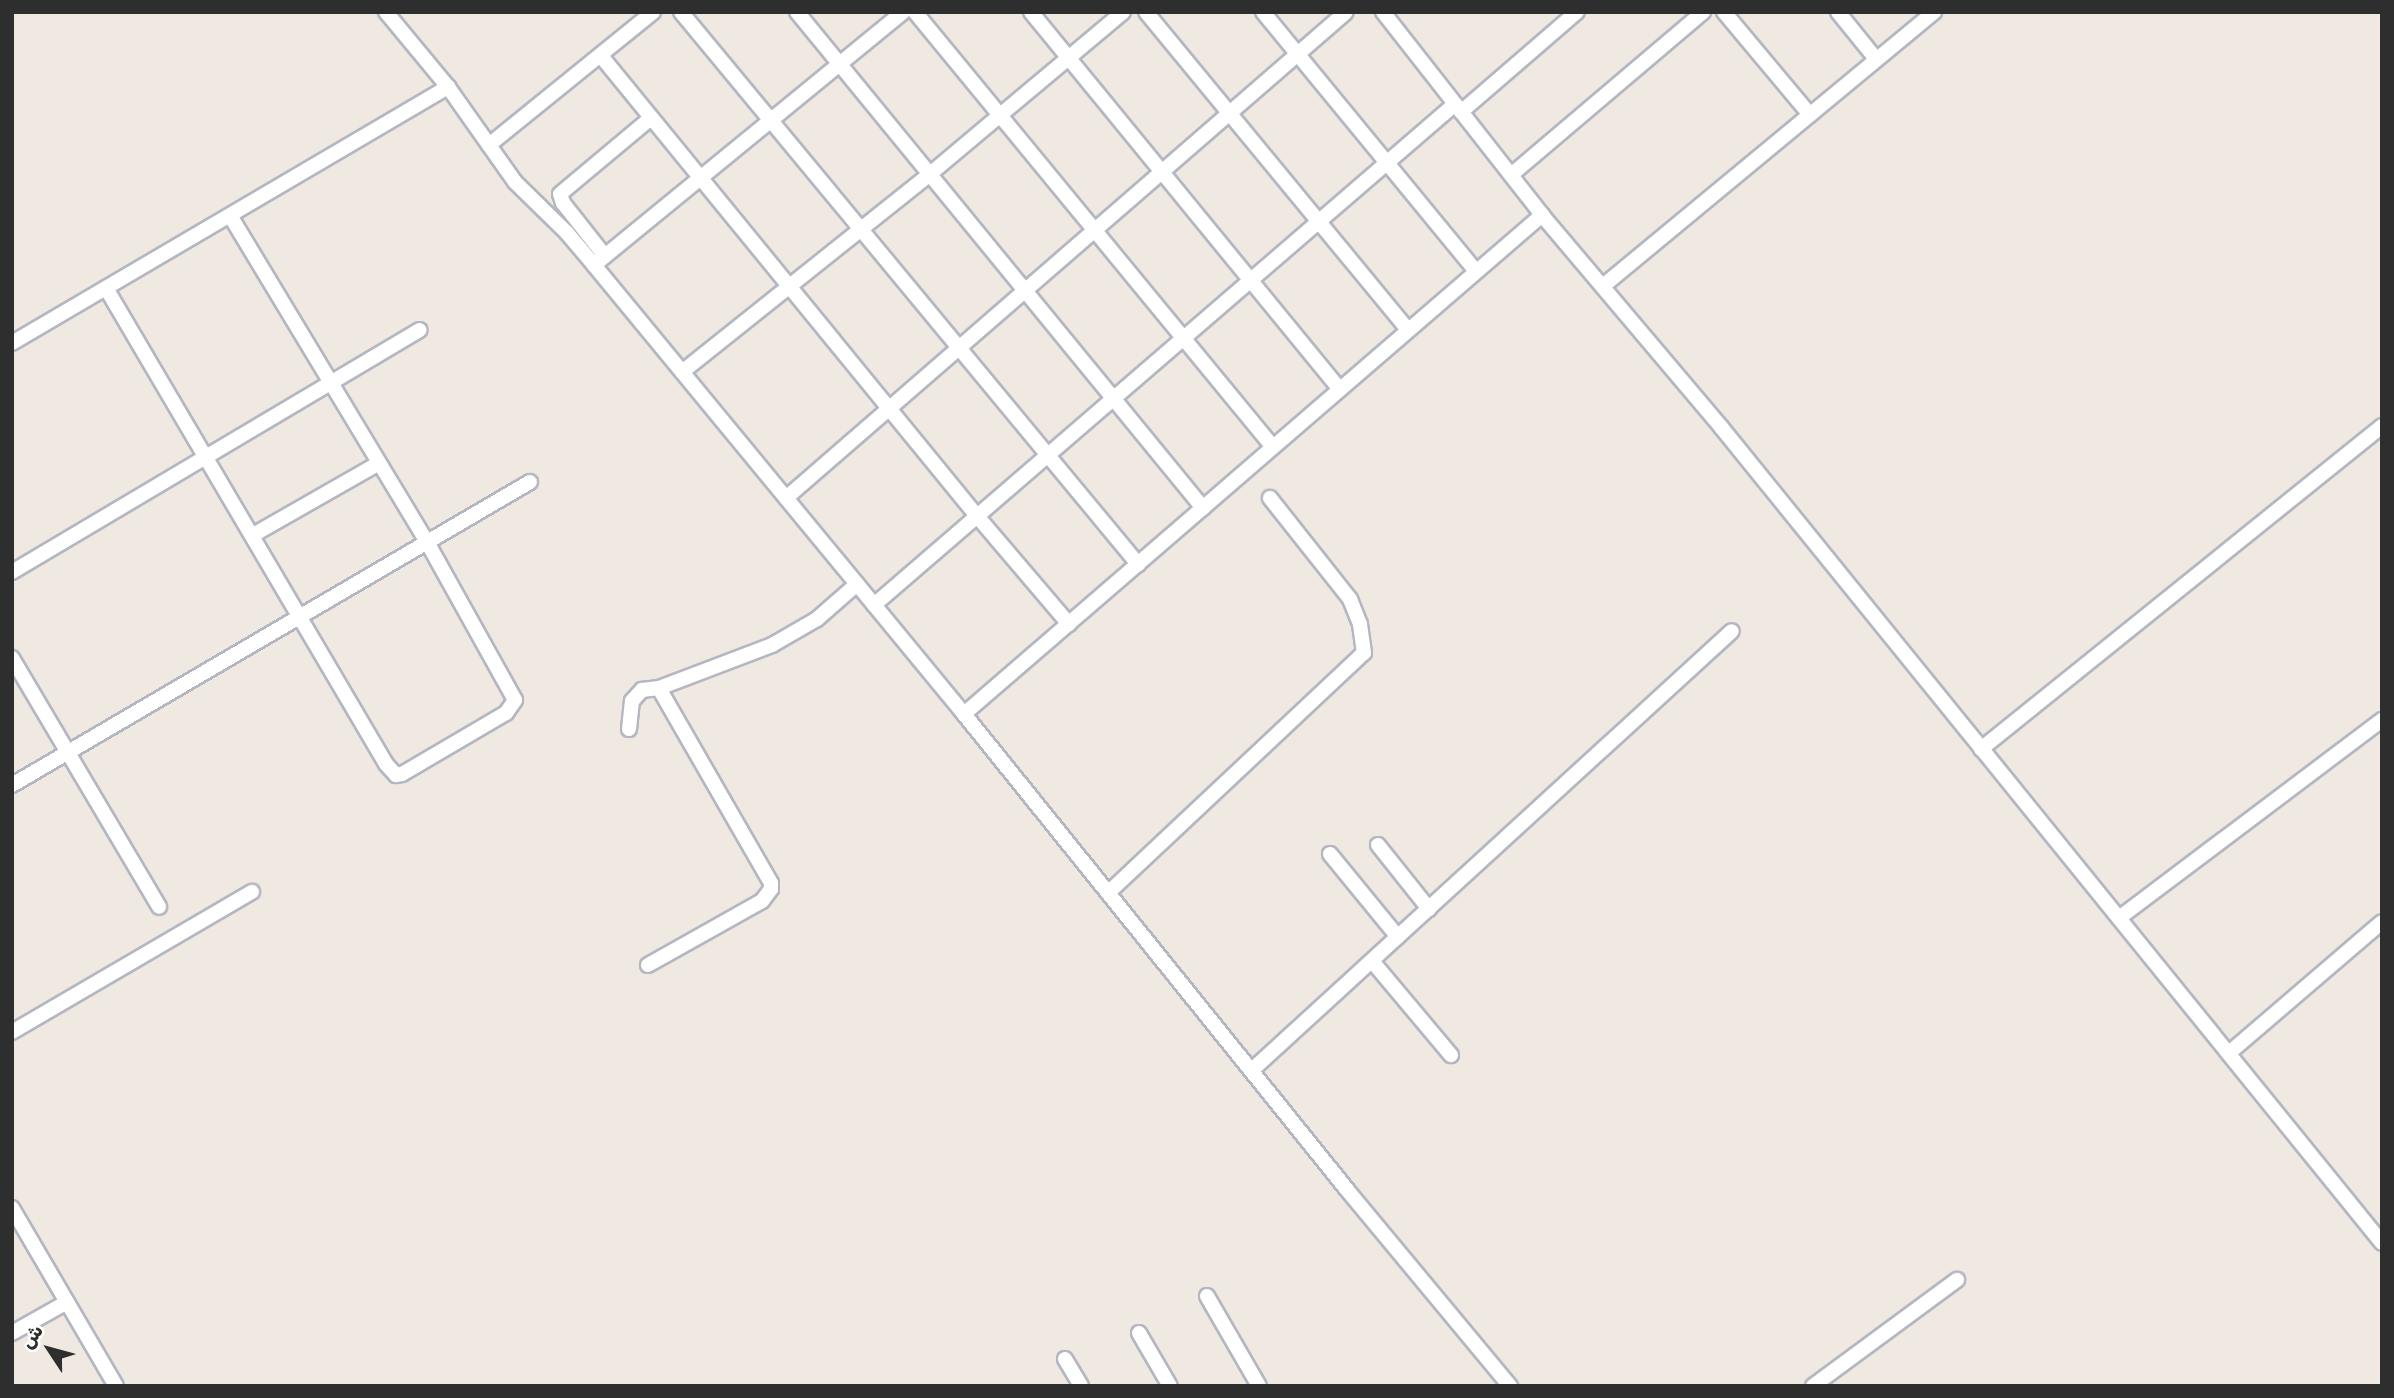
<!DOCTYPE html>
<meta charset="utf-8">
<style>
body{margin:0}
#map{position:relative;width:2394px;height:1398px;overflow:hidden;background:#efe9e1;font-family:Rubik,"Noto Naskh Arabic",sans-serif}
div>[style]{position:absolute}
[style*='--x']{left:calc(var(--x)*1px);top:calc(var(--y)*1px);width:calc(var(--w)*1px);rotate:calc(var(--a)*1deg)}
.roads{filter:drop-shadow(2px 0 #b4b7c1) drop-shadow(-2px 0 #b4b7c1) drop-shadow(0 2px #b4b7c1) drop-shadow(0 -2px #b4b7c1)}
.minor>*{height:14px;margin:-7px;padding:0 7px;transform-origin:7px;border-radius:7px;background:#fff}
span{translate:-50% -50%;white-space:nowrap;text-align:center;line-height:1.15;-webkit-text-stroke:5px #fff;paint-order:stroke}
.frame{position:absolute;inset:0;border:14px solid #2e2e2e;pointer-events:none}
.north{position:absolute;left:14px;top:1314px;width:70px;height:70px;-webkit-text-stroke:5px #fff;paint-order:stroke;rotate:306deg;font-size:19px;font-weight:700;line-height:28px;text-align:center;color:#2e2e2e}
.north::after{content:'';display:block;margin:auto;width:24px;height:32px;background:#2e2e2e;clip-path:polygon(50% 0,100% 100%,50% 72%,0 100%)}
</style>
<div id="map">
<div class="roads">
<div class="minor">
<i style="--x:386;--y:12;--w:97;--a:50.4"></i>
<i style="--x:448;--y:87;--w:116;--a:54.8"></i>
<i style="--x:515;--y:182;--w:73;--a:44.4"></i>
<i style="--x:567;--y:233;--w:42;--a:49.8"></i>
<i style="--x:594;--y:265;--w:582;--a:50.51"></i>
<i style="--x:964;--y:714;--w:612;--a:51.16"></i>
<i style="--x:1348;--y:1191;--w:254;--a:50.3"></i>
<i style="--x:681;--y:12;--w:717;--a:50.38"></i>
<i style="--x:797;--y:12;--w:641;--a:50.7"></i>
<i style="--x:915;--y:12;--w:563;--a:50.55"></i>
<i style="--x:1031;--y:12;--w:487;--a:50.7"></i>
<i style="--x:1146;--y:12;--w:412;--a:50.5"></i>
<i style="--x:1263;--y:12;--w:335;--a:50.6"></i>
<i style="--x:1383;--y:12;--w:258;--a:51.9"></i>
<i style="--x:1542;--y:215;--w:277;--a:49.8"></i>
<i style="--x:1721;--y:427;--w:1050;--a:50.99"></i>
<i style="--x:1724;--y:12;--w:134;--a:50.1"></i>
<i style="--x:1838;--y:12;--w:60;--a:51"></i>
<i style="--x:601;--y:56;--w:594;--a:50.74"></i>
<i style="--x:977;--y:516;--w:142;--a:49.6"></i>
<i style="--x:1461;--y:112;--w:153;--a:-40.8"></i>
<i style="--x:489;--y:145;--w:211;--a:-39"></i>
<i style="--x:1511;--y:175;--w:252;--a:-40.3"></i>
<i style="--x:605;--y:256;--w:68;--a:-128.4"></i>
<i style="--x:563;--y:203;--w:9;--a:-108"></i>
<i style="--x:560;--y:194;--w:119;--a:-39.9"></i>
<i style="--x:594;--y:265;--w:399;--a:-39.3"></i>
<i style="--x:1603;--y:286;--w:430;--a:-39.6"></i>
<i style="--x:106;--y:288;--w:552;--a:59.53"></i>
<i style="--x:386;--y:764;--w:15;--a:48"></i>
<i style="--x:396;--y:775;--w:6;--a:-9"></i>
<i style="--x:402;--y:774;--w:121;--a:-30.4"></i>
<i style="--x:506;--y:713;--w:16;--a:-55"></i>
<i style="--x:515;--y:700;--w:181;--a:-119.1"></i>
<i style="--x:427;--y:542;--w:380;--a:-121.1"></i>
<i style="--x:12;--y:343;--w:506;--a:-30.42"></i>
<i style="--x:682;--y:372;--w:317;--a:-38.6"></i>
<i style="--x:930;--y:174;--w:252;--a:-40"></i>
<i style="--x:786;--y:498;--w:741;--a:-40.95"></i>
<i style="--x:253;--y:535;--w:145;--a:-29.7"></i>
<i style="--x:12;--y:572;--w:474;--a:-30.7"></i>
<i style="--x:874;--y:605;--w:767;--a:-40.77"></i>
<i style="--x:12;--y:658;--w:289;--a:59.4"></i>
<i style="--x:964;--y:714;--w:764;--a:-40.8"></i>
<i style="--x:629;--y:729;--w:28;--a:-84"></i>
<i style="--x:632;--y:701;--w:15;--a:-48"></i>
<i style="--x:642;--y:690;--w:17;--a:-7"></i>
<i style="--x:659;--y:688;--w:121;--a:-20.8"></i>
<i style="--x:772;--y:645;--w:52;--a:-30"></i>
<i style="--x:817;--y:619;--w:53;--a:-41.2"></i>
<i style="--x:1981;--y:749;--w:515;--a:-38.85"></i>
<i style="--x:12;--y:785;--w:600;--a:-30.33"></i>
<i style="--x:1378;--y:845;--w:82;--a:51.4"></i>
<i style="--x:1330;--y:854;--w:107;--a:50.7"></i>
<i style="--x:1108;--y:893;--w:351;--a:-43.2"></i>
<i style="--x:1364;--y:653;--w:29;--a:-98"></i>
<i style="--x:1360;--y:624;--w:27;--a:-112"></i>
<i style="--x:1350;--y:599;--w:129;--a:-128.4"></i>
<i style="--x:2119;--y:918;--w:329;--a:-37"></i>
<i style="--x:1372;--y:961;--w:123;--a:50"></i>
<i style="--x:648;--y:965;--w:131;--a:-29.3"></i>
<i style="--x:762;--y:901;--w:15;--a:-53"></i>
<i style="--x:771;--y:889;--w:6;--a:-90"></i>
<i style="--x:771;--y:883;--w:225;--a:-119.9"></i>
<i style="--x:12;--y:1032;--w:278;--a:-30.3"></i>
<i style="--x:2229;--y:1053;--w:201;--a:-40.6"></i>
<i style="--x:1252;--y:1070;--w:650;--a:-42.45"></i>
<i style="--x:12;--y:1208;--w:206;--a:59.7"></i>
<i style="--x:1207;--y:1296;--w:104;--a:60"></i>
<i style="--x:12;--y:1333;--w:63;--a:-29.4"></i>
<i style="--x:1139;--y:1333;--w:61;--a:59.7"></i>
<i style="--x:1065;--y:1359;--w:31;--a:59"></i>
<i style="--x:1813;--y:1386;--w:179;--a:-36.4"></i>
</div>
</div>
<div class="frame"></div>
<div class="north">ش</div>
</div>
